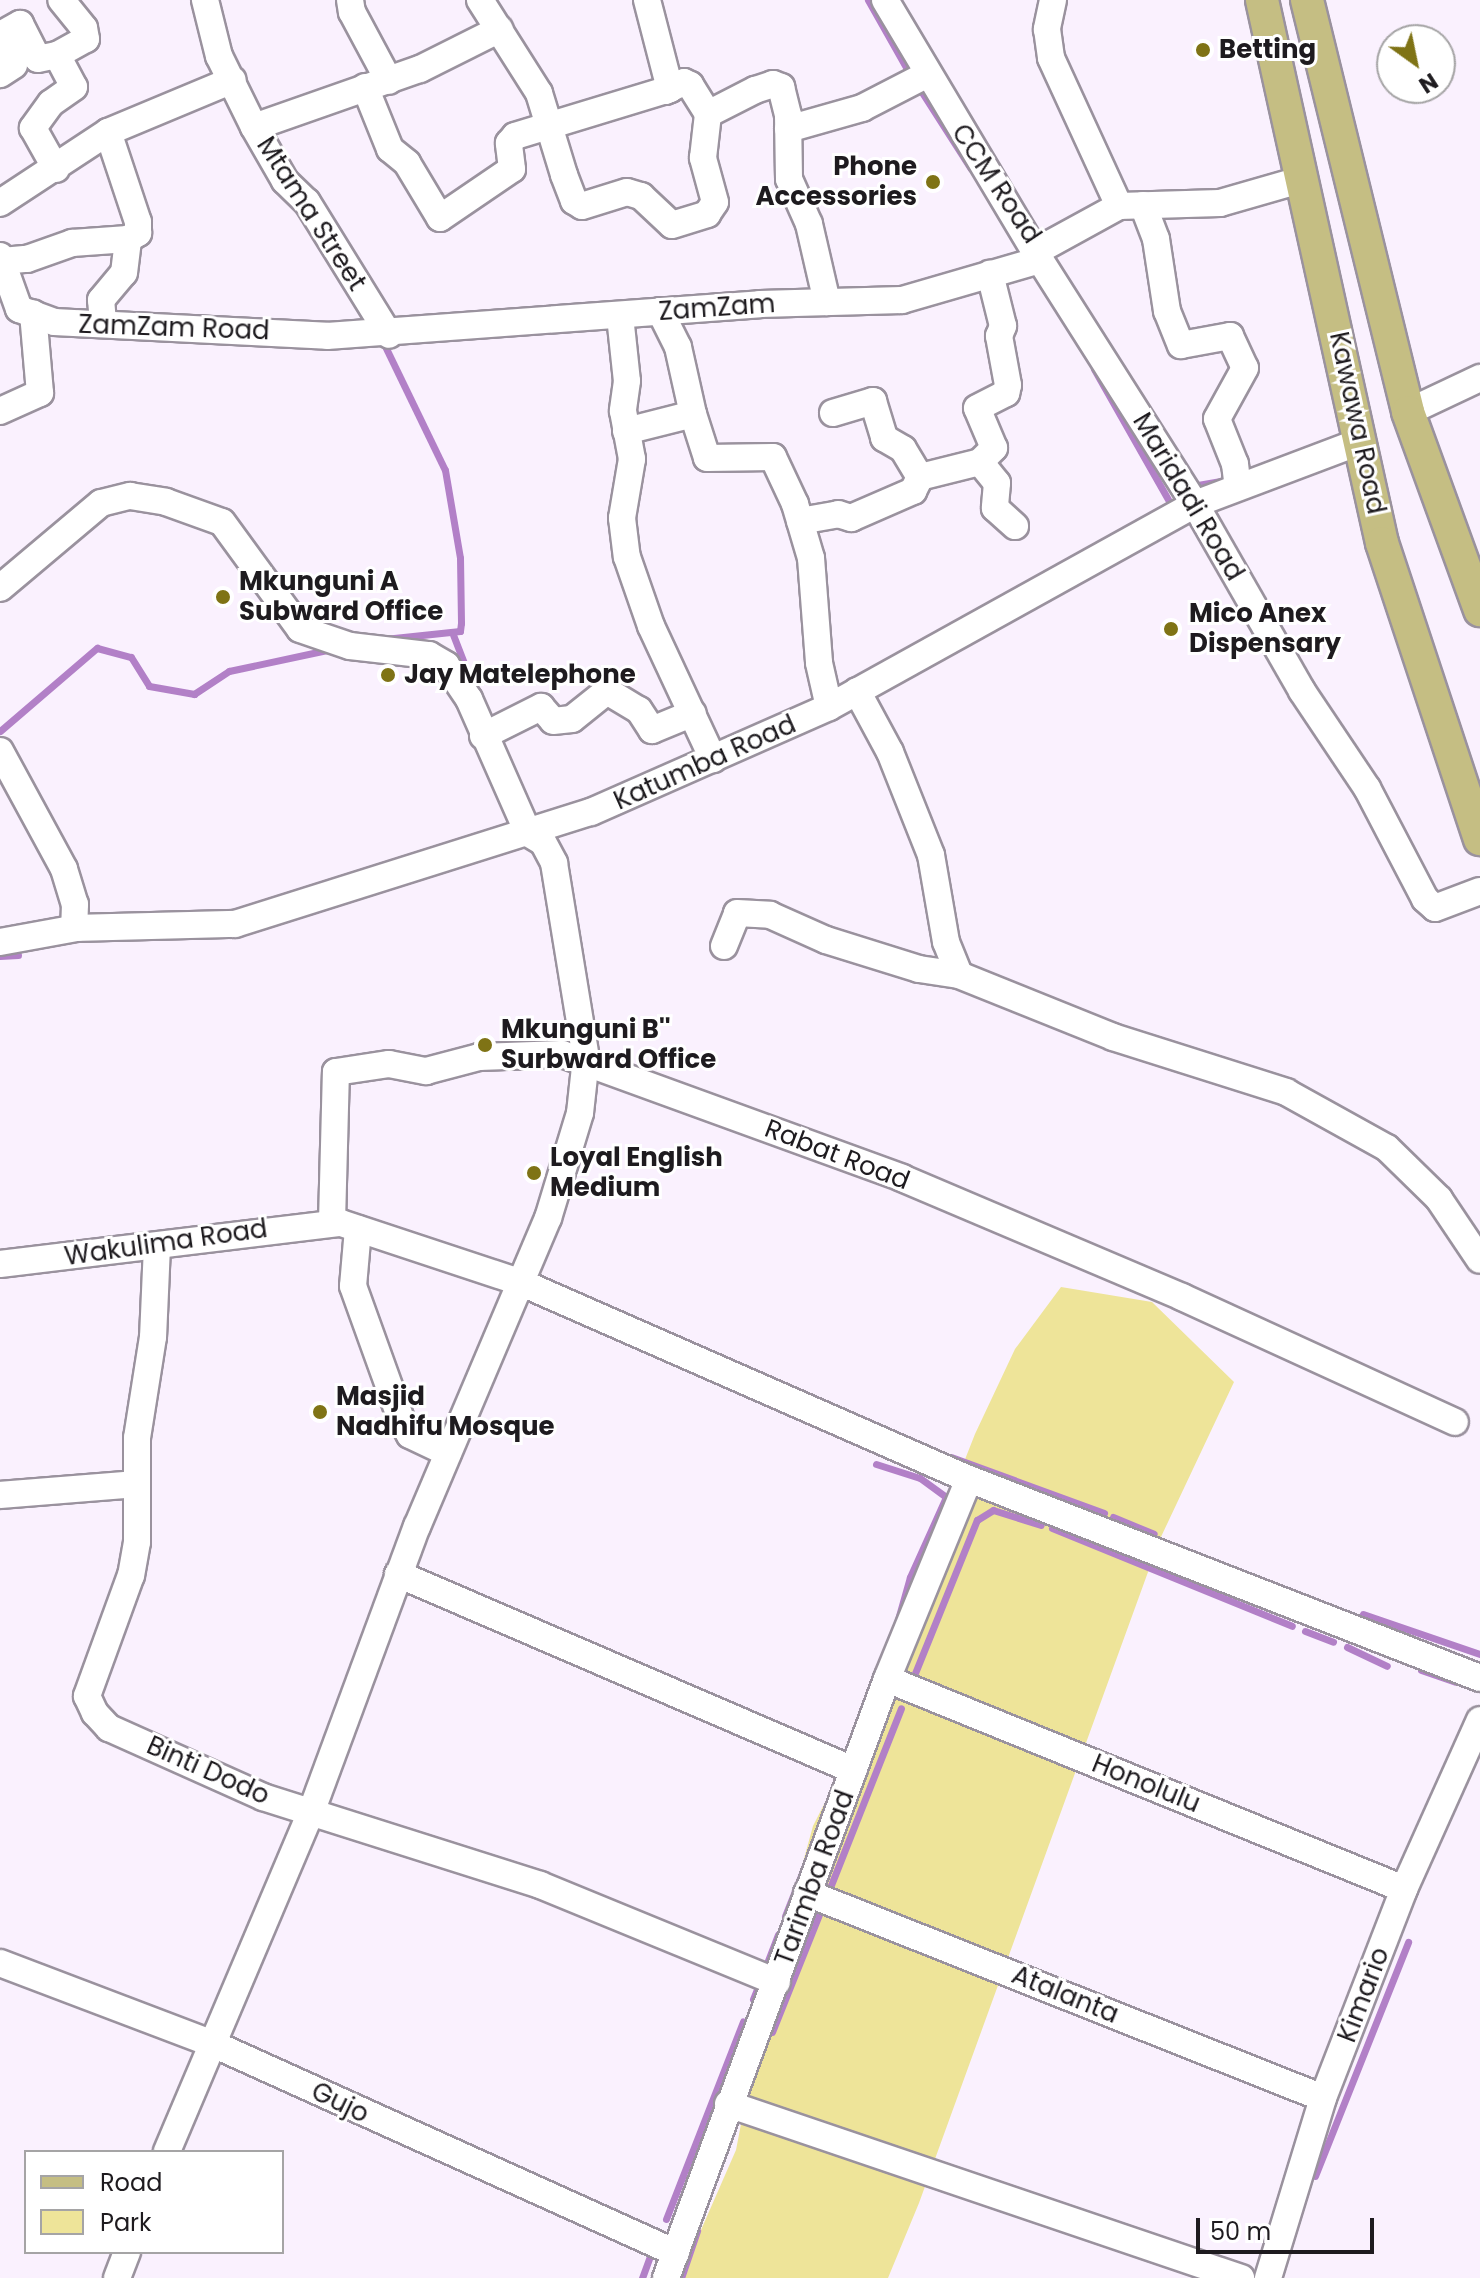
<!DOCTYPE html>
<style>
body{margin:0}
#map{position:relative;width:1480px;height:2278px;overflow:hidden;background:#faf1fe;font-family:Poppins,sans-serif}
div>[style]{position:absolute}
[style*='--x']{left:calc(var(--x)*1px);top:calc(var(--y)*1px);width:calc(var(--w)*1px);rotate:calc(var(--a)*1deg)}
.green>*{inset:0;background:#eee499}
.stream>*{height:7px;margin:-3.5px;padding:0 3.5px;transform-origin:3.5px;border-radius:3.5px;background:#b280c7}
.roads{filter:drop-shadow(2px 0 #9a929e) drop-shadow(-2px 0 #9a929e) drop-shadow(0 2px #9a929e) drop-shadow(0 -2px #9a929e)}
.minor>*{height:26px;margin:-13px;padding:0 13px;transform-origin:13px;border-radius:13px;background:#fff}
.major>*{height:32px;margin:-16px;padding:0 16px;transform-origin:16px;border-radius:16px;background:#c5be83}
.dots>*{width:22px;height:22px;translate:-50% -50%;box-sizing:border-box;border:4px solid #fff;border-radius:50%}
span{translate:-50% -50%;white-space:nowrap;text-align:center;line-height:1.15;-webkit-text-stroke:6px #fff;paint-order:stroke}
.poi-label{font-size:26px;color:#1e1b1f;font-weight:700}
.left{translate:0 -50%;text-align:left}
.right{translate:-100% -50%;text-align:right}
.street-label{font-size:26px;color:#1e1b1f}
.legend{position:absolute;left:24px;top:2150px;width:260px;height:104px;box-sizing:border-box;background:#fff;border:2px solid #a5a4a5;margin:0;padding:10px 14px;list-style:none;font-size:24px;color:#1e1b1f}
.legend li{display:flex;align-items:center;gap:16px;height:40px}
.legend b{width:40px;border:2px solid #a5a4a5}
.north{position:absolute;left:1376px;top:24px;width:80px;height:80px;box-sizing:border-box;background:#fff;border:2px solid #a5a4a5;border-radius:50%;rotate:147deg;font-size:22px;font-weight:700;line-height:32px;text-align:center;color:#1e1b1f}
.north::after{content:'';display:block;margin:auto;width:28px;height:36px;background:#7f7315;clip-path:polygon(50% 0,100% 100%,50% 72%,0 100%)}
.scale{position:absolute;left:1196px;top:2218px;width:178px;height:36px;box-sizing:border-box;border:4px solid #1e1b1f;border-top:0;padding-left:10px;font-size:24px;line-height:28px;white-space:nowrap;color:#1e1b1f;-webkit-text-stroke:6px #fff;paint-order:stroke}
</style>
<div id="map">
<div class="green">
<i style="clip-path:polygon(1061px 1287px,1152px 1302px,1234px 1382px,1160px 1539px,919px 2203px,888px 2278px,680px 2278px,736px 2150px,765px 2000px,813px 1826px,848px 1757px,975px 1434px,1015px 1349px)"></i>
</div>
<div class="stream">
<i style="--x:868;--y:0;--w:87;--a:60.5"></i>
<i style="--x:918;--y:86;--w:98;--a:57.4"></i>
<i style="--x:383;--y:342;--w:142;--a:64.2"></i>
<i style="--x:445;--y:470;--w:89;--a:80.3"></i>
<i style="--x:460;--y:558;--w:65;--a:89.1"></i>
<i style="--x:461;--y:623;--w:8;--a:97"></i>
<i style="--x:460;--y:631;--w:76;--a:174"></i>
<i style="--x:1094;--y:369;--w:150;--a:60.4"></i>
<i style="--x:1192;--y:486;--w:35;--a:-10"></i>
<i style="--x:452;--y:632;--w:53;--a:68.8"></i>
<i style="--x:0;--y:731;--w:128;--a:-40.6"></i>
<i style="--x:97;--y:648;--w:35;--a:15"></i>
<i style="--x:131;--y:657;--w:34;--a:58"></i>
<i style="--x:149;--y:686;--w:46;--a:10.1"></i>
<i style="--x:194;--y:694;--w:42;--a:-33.3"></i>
<i style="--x:229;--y:671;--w:105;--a:-12.1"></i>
<i style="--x:0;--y:956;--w:18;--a:-3"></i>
<i style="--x:951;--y:1457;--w:163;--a:20.1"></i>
<i style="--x:876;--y:1464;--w:46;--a:17.7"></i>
<i style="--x:920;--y:1478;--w:32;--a:36"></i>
<i style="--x:946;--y:1497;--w:88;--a:114.2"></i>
<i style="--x:910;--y:1577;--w:62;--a:105.8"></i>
<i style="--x:1113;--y:1517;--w:44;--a:22.5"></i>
<i style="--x:1052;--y:1528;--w:259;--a:22.2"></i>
<i style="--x:1363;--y:1614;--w:124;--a:18.9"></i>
<i style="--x:1305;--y:1631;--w:30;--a:21"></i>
<i style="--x:1347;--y:1647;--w:44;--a:25.4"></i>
<i style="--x:1421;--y:1670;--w:36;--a:19"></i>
<i style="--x:911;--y:1683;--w:176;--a:-68"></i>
<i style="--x:977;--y:1520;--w:19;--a:-32"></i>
<i style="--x:993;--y:1510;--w:50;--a:17.4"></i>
<i style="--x:831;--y:1885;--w:190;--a:-68.4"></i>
<i style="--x:785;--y:1916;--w:62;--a:-68.4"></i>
<i style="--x:764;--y:1971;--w:39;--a:-69"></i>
<i style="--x:753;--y:1999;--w:18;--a:-68"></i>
<i style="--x:772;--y:2032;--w:129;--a:-68.2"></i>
<i style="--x:1315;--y:2176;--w:252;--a:-68.3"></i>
<i style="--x:666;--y:2219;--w:212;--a:-68.7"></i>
<i style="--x:642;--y:2278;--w:27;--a:-70"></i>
<i style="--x:681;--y:2278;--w:50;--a:-71.2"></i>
</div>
<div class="roads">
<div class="minor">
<i style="--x:205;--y:0;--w:58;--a:76"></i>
<i style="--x:219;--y:56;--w:79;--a:63.8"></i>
<i style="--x:254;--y:127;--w:62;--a:60.1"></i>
<i style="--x:285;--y:181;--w:30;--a:44"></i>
<i style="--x:307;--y:202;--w:156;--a:58.3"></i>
<i style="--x:350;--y:0;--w:12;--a:81"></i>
<i style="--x:352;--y:12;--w:78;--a:61.8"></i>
<i style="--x:480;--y:0;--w:110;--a:57.6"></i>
<i style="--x:539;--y:93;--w:86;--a:73"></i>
<i style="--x:564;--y:175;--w:28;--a:69"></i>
<i style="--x:574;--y:201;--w:9;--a:32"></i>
<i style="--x:582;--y:206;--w:47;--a:-17.3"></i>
<i style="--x:627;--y:192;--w:15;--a:16"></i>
<i style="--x:641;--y:196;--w:42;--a:43.1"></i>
<i style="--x:672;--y:225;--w:37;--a:-17"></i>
<i style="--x:707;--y:214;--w:14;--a:-56"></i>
<i style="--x:715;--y:202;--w:46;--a:-105.3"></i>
<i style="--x:703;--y:158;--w:44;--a:-83.5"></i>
<i style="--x:647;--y:0;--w:92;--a:75.5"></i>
<i style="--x:885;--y:0;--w:293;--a:59.2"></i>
<i style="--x:1035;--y:252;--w:96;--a:-28.7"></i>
<i style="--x:1119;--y:206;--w:101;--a:-1.7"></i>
<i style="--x:1220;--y:203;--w:86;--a:-16.1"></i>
<i style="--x:1053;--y:0;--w:30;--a:102"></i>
<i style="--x:1047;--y:29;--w:29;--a:82"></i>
<i style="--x:1051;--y:58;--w:163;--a:65.3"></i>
<i style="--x:0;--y:35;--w:23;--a:-29"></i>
<i style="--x:20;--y:24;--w:39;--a:63"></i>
<i style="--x:38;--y:59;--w:19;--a:-12"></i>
<i style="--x:57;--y:55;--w:36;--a:62"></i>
<i style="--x:74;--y:87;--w:28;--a:145"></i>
<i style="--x:51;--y:103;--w:31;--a:126"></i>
<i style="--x:33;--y:128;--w:47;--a:60.7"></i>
<i style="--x:0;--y:38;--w:30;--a:63"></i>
<i style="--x:14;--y:65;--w:17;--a:147"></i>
<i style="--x:57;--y:55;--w:33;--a:-29"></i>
<i style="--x:86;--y:39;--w:11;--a:-100"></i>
<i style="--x:84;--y:28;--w:36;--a:-129"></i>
<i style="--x:365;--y:87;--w:67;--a:68"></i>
<i style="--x:390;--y:149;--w:22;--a:39"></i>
<i style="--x:407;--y:163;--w:64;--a:59"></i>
<i style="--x:440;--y:218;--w:87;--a:-34.2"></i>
<i style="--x:512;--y:169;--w:26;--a:-97"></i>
<i style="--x:509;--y:143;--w:9;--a:-49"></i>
<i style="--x:515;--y:136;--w:162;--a:-16.9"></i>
<i style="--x:670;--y:89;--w:5;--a:158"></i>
<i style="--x:665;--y:91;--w:1;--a:180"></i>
<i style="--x:664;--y:91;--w:22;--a:-24"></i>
<i style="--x:684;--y:82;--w:7;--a:27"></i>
<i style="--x:690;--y:85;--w:34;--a:58"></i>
<i style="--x:708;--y:114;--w:53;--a:-27.1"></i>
<i style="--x:755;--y:90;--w:19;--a:-18"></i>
<i style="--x:773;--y:84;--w:9;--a:21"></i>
<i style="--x:781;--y:87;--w:29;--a:76"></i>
<i style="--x:788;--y:115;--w:64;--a:89.1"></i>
<i style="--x:789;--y:179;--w:49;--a:66"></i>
<i style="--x:809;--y:224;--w:80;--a:77"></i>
<i style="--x:254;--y:127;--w:176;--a:-19.3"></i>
<i style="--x:420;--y:69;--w:89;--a:-26.6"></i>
<i style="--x:788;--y:129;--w:77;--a:-15.8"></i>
<i style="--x:862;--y:108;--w:72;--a:-27.3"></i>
<i style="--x:0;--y:203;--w:129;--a:-33.3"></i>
<i style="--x:108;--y:132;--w:135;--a:-22.6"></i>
<i style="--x:1143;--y:205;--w:36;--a:69"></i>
<i style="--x:1156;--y:239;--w:73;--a:81.3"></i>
<i style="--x:1167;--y:311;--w:37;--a:68"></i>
<i style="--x:1181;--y:345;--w:50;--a:-10.4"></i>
<i style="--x:1230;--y:336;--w:35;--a:65"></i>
<i style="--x:1245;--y:368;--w:58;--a:118.8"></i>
<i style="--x:1217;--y:419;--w:48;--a:68.2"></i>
<i style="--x:1235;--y:464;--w:23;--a:83"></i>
<i style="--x:1035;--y:252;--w:299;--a:57.6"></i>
<i style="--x:1195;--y:504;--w:215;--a:60.2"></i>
<i style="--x:1302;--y:691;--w:117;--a:56.2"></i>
<i style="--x:1367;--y:788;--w:125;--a:62.4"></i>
<i style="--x:1425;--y:899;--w:13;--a:42"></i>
<i style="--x:1435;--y:908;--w:48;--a:-20.7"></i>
<i style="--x:0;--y:256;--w:56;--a:70.3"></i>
<i style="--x:19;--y:309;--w:37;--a:20"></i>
<i style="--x:54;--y:322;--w:273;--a:2.9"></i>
<i style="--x:327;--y:336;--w:434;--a:-4.2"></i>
<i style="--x:760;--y:304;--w:142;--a:-1.6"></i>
<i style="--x:902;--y:300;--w:144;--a:-16.2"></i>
<i style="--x:2;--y:261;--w:25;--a:-5"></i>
<i style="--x:27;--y:259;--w:48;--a:-19.6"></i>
<i style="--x:72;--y:243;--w:56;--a:-4.1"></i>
<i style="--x:660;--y:311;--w:40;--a:63.4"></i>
<i style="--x:678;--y:347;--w:69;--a:77.4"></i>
<i style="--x:620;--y:316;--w:65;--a:83.9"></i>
<i style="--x:627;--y:381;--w:30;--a:98"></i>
<i style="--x:623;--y:411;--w:49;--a:79.4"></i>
<i style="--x:632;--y:459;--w:60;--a:99.6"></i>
<i style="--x:622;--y:518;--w:39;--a:83"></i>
<i style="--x:627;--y:557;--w:73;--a:70.8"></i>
<i style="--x:651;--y:626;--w:147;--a:65"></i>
<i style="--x:103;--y:322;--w:22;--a:-95"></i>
<i style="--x:101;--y:300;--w:35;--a:-50"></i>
<i style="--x:124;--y:273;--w:34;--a:-83"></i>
<i style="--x:128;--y:239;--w:12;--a:-31"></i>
<i style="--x:138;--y:233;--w:11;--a:-90"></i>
<i style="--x:138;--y:222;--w:95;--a:-108.4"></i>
<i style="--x:0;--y:411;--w:44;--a:-24.2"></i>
<i style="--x:40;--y:393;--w:80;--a:-95"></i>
<i style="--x:1408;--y:412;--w:80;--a:-25.3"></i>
<i style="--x:833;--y:413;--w:42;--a:-16.7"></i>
<i style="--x:873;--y:401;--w:39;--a:73"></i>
<i style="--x:884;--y:438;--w:22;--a:30"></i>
<i style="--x:903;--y:449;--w:33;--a:59"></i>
<i style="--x:920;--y:477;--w:62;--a:-14"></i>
<i style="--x:980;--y:462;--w:27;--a:51"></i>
<i style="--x:997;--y:483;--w:25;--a:95"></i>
<i style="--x:995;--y:508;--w:27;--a:42"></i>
<i style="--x:626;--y:431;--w:69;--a:-14.2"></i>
<i style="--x:693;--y:414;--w:46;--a:72.3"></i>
<i style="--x:707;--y:458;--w:66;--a:-0.9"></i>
<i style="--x:773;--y:457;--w:52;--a:64.9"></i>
<i style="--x:795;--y:504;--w:56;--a:73.5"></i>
<i style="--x:811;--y:558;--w:105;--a:85.6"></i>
<i style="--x:819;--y:663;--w:45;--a:77.2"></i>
<i style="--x:980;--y:462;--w:20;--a:-45"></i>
<i style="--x:994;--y:448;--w:43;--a:-113"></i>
<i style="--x:977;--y:408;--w:33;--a:-27"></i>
<i style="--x:1006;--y:393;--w:8;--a:-76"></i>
<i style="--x:1008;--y:385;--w:50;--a:-100.4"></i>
<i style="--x:999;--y:336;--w:11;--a:-68"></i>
<i style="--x:1003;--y:326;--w:54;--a:-104"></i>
<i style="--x:800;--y:521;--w:39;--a:-10"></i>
<i style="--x:838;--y:514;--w:14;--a:17"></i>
<i style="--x:851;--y:518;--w:68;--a:-23.5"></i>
<i style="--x:913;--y:491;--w:16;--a:-63"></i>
<i style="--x:0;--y:588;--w:132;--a:-40.1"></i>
<i style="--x:101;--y:503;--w:30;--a:-14"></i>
<i style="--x:130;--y:496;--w:36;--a:9"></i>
<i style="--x:166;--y:502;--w:59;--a:19.7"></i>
<i style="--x:222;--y:522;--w:132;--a:53.9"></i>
<i style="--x:300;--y:629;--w:53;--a:18.8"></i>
<i style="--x:350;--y:646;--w:80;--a:6.5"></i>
<i style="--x:429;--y:655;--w:20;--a:30"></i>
<i style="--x:446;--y:665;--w:41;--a:55.9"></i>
<i style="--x:469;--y:699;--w:146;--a:66.2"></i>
<i style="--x:528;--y:833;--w:17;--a:31"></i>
<i style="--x:543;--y:842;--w:24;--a:62"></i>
<i style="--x:554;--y:863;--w:198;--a:80.7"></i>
<i style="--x:586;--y:1058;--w:55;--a:96.2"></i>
<i style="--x:580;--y:1113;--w:110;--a:106.9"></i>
<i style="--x:548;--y:1218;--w:335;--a:113"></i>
<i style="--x:417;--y:1526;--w:305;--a:110.3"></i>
<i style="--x:311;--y:1812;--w:369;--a:113"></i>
<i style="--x:857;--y:691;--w:69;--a:61.6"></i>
<i style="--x:890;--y:752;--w:111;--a:68.3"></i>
<i style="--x:931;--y:855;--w:88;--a:80.2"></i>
<i style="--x:946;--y:942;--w:35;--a:68"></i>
<i style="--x:483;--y:736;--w:65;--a:-26.6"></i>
<i style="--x:541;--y:707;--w:18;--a:49"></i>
<i style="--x:553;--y:721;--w:19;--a:-6"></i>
<i style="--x:572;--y:719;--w:45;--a:-38.7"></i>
<i style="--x:607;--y:691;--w:37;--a:31"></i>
<i style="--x:639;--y:710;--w:24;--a:57"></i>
<i style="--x:652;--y:730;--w:44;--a:-22.5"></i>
<i style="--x:0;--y:751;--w:134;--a:61.5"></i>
<i style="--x:64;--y:869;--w:37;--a:73"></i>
<i style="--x:75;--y:904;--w:24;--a:92"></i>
<i style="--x:0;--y:942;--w:78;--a:-10.3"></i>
<i style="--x:77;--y:928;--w:158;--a:-1.5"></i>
<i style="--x:235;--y:924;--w:373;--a:-17.5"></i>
<i style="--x:591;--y:812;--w:260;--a:-23.8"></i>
<i style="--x:829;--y:707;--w:419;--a:-29"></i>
<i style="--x:1195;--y:504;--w:178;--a:-20.7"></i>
<i style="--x:724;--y:946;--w:35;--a:-68"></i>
<i style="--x:737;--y:913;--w:33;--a:3"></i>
<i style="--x:770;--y:915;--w:61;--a:24.1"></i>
<i style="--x:826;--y:940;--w:97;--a:17.3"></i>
<i style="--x:919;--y:969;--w:40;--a:8.5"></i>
<i style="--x:959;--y:975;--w:166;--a:21.9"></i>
<i style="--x:1113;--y:1037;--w:182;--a:17.6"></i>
<i style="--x:1286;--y:1092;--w:115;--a:29"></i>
<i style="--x:1387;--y:1148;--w:73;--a:44.4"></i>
<i style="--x:1439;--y:1199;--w:73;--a:56.1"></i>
<i style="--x:332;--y:1222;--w:150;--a:-88.5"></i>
<i style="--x:336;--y:1072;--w:54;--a:-8.6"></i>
<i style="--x:389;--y:1064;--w:38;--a:11"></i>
<i style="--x:426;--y:1071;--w:55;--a:-14.8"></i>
<i style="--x:479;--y:1057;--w:83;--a:-2.1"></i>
<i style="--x:562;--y:1054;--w:362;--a:20"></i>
<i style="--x:902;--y:1178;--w:304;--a:23"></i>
<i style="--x:1182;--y:1297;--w:300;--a:24.6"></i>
<i style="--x:358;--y:1229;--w:57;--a:95"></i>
<i style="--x:353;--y:1286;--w:141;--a:70.2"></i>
<i style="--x:401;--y:1419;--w:18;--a:61"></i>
<i style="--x:410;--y:1435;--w:42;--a:25.3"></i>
<i style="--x:157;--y:1246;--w:91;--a:92.5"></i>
<i style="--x:153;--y:1337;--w:102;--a:99"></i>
<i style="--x:137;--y:1438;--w:104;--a:90"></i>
<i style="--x:137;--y:1542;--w:34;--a:100"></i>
<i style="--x:131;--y:1575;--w:129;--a:110"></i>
<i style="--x:87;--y:1696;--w:19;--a:65"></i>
<i style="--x:95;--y:1713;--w:21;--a:47"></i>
<i style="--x:109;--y:1728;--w:169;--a:24.1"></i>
<i style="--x:263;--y:1797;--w:291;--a:17.6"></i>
<i style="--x:540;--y:1885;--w:256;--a:22.3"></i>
<i style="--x:0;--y:1264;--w:343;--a:-6.9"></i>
<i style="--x:341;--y:1223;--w:191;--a:18.3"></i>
<i style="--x:522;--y:1283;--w:488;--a:23.7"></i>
<i style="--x:969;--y:1479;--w:548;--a:21.28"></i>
<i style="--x:0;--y:1495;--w:137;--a:-4.6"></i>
<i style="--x:398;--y:1574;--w:496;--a:23.3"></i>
<i style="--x:887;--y:1679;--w:558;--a:22.11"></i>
<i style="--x:807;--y:1893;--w:555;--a:21.67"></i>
<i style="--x:0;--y:1963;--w:226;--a:20.8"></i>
<i style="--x:211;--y:2043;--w:510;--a:24.3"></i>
<i style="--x:728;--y:2104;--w:542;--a:18.74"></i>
<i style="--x:117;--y:2278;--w:28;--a:-69"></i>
<i style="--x:666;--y:2278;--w:638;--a:-69.75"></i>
<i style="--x:887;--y:1679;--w:216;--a:-67.7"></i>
<i style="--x:1268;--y:2278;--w:188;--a:-73"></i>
<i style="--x:1323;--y:2098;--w:224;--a:-68.8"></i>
<i style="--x:1404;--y:1889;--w:185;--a:-65.8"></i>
</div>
<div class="major">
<i style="--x:1262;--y:0;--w:556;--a:77.54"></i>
<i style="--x:1382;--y:543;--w:312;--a:71.7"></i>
<i style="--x:1307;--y:0;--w:424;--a:76.2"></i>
<i style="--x:1408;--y:412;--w:211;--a:70"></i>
</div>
</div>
<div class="dots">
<i style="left:1203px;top:50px;background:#7f7315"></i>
<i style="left:933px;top:182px;background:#7f7315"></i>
<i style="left:223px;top:597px;background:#7f7315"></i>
<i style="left:1171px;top:629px;background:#7f7315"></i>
<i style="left:388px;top:675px;background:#7f7315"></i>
<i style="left:485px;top:1045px;background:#7f7315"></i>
<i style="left:534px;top:1173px;background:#7f7315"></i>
<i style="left:320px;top:1412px;background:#7f7315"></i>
</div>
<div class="poi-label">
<span class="left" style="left:1219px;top:50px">Betting</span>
<span class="right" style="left:917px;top:182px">Phone<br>Accessories</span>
<span class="left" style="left:239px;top:597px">Mkunguni A<br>Subward Office</span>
<span class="left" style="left:1189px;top:629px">Mico Anex<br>Dispensary</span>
<span class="left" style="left:404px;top:675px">Jay Matelephone</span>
<span class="left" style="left:501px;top:1045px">Mkunguni B''<br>Surbward Office</span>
<span class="left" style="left:550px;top:1173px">Loyal English<br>Medium</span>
<span class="left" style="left:336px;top:1412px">Masjid<br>Nadhifu Mosque</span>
</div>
<div class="street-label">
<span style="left:996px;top:184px;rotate:56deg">CCM Road</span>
<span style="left:311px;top:214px;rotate:57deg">Mtama Street</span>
<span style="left:717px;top:308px;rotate:-4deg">ZamZam</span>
<span style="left:174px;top:328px;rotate:2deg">ZamZam Road</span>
<span style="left:1357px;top:423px;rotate:78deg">Kawawa Road</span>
<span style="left:1188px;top:497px;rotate:59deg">Maridadi Road</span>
<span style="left:705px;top:763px;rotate:-24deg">Katumba Road</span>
<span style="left:837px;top:1155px;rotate:21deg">Rabat Road</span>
<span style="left:166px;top:1243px;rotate:-8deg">Wakulima Road</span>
<span style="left:208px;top:1771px;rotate:24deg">Binti Dodo</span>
<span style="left:1146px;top:1784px;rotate:22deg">Honolulu</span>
<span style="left:815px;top:1878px;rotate:-70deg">Tarimba Road</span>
<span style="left:1065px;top:1995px;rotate:22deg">Atalanta</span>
<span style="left:1364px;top:1995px;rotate:-69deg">Kimario</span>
<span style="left:340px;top:2103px;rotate:26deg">Gujo</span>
</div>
<ul class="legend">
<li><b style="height:10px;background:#c5be83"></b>Road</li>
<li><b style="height:22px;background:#eee499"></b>Park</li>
</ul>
<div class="north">N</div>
<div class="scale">50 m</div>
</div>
